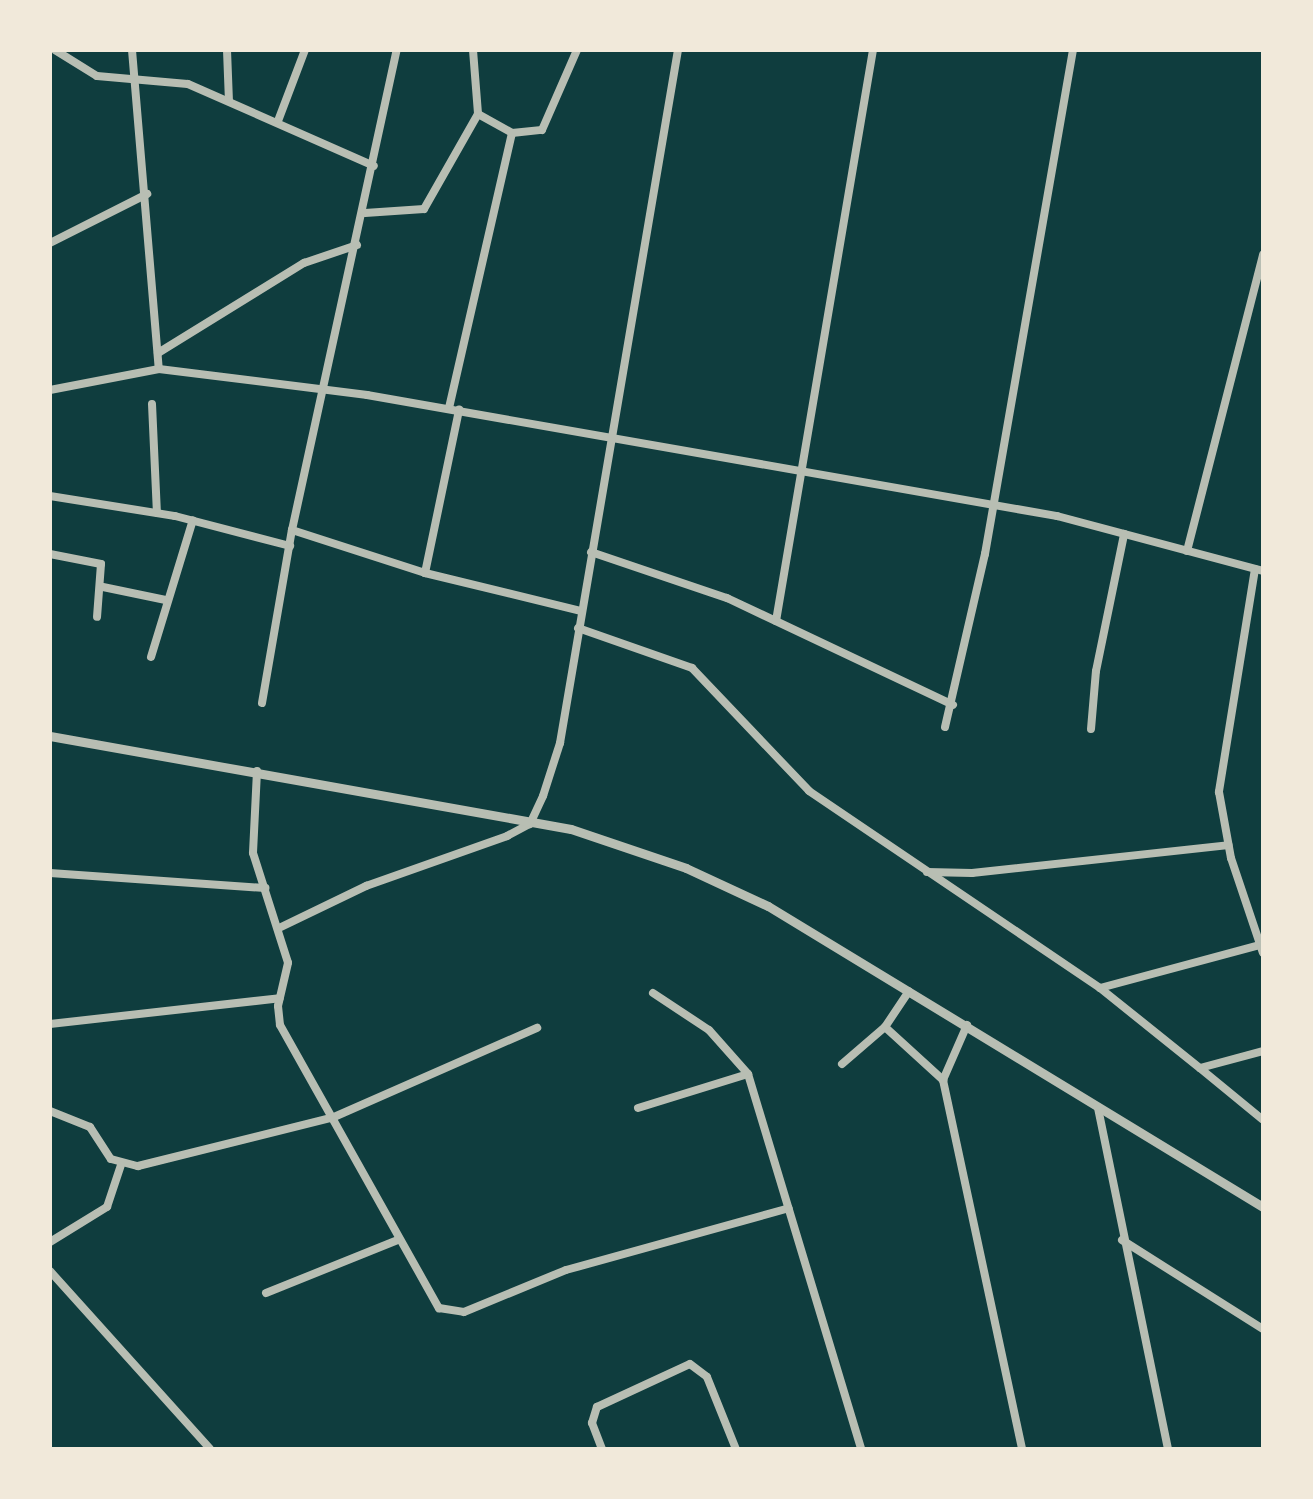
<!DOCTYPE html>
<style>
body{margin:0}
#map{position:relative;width:1313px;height:1499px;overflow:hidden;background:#0f3d3e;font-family:Montserrat,sans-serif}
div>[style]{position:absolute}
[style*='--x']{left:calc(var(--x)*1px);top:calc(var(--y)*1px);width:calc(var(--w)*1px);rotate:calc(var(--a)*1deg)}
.minor>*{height:8px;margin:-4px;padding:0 4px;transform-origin:4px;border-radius:4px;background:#b8beb3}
.tertiary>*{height:9px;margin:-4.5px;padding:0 4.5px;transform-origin:4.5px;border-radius:4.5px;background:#b8beb3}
span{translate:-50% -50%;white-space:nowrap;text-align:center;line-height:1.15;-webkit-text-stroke:9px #f1e9da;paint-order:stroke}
.frame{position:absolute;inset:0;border:52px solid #f1e9da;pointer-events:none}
</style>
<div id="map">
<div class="minor">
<i style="--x:55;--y:50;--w:49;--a:31.8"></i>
<i style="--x:97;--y:76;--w:91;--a:5"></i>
<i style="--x:188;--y:84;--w:203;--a:23.8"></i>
<i style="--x:132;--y:50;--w:320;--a:85.2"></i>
<i style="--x:227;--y:50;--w:51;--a:87.8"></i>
<i style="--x:473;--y:50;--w:64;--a:85.5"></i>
<i style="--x:478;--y:114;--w:39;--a:29"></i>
<i style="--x:278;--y:121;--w:76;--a:-69.2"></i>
<i style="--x:365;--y:213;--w:59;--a:-3.9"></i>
<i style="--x:424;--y:209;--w:109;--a:-60.4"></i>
<i style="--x:50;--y:243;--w:109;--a:-26.8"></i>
<i style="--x:158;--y:353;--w:172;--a:-31.7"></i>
<i style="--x:304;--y:263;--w:56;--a:-18.8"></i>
<i style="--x:50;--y:390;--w:111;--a:-10.9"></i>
<i style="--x:159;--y:369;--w:210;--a:7.1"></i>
<i style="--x:367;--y:395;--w:701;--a:9.95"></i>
<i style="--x:1057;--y:516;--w:213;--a:14.9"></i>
<i style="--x:152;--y:404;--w:109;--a:87.4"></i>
<i style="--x:449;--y:408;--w:282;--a:-77.1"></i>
<i style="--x:512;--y:133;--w:30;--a:-6"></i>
<i style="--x:542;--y:130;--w:87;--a:-66.4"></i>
<i style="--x:50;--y:496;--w:127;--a:9.1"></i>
<i style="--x:175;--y:516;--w:119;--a:14.6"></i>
<i style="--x:292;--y:530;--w:140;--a:17.9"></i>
<i style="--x:425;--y:573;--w:161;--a:13.7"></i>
<i style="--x:1187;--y:551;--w:306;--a:-75.6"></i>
<i style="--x:591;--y:552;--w:144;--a:18.7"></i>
<i style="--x:727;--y:598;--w:250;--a:25.3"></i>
<i style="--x:50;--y:554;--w:52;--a:11.1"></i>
<i style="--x:101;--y:564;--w:53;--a:94.3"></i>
<i style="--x:1255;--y:569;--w:226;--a:99.2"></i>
<i style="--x:1219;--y:792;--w:67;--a:79.7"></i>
<i style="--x:1231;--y:858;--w:100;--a:71.4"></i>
<i style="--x:425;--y:573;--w:167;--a:-78.2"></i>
<i style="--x:103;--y:587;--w:64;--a:11.7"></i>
<i style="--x:776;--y:621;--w:579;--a:-80.36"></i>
<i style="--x:578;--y:628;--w:121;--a:19.3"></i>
<i style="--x:692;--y:668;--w:170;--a:46.4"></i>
<i style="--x:809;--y:791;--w:351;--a:34.1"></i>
<i style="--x:1100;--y:988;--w:128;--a:38.7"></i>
<i style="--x:1200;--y:1068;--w:65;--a:-15.1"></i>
<i style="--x:151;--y:657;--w:143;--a:-73"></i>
<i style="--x:262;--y:703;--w:176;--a:-80.2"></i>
<i style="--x:292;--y:530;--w:491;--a:-77.7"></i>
<i style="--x:945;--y:727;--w:178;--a:-77"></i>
<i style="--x:985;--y:554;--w:512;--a:-80.1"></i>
<i style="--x:1091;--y:729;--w:58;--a:-85.1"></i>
<i style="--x:1096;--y:671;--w:140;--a:-78.4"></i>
<i style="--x:257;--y:771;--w:82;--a:92.8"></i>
<i style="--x:253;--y:853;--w:115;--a:72.3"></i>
<i style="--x:288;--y:963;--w:44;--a:103.1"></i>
<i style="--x:278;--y:1006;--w:19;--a:84"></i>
<i style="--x:280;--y:1025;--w:325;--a:60.7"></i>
<i style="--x:439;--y:1308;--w:25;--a:9"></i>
<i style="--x:464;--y:1312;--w:110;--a:-22.4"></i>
<i style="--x:566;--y:1270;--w:231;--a:-15.5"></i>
<i style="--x:927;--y:872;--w:45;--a:1.3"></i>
<i style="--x:972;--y:873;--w:258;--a:-6.2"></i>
<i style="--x:50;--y:873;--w:216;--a:4"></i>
<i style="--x:279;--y:928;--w:97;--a:-25.8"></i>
<i style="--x:366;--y:886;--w:150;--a:-19.5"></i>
<i style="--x:507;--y:836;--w:26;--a:-28"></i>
<i style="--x:530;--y:824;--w:31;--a:-65"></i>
<i style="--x:543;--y:796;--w:56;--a:-72.2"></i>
<i style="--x:560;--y:743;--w:703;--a:-80.34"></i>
<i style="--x:1100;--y:988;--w:165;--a:-15.1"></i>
<i style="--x:653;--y:993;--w:67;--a:33.5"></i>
<i style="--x:709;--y:1030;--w:59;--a:48.4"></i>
<i style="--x:748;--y:1074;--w:392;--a:73.2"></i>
<i style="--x:50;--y:1024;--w:231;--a:-6.4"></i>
<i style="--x:885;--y:1027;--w:79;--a:42.4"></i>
<i style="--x:943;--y:1080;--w:60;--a:-66.4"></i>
<i style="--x:842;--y:1064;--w:57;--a:-40.7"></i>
<i style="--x:885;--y:1027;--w:43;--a:-56.3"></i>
<i style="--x:1201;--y:1069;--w:80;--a:39.4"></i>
<i style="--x:943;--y:1080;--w:377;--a:77.9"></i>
<i style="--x:638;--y:1108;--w:115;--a:-17.2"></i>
<i style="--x:1098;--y:1108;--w:348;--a:78.4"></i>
<i style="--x:50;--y:1111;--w:43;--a:21.8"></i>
<i style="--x:90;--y:1127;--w:38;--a:57"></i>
<i style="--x:111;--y:1159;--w:28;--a:15"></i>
<i style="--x:138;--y:1166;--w:202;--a:-14"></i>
<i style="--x:334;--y:1117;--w:222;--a:-23.7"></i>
<i style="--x:1122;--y:1240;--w:167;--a:32.3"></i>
<i style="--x:50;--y:1242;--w:67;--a:-31.6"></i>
<i style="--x:107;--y:1207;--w:44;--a:-71.6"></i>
<i style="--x:50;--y:1271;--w:239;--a:48"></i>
<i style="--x:266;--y:1293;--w:142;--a:-21.9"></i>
<i style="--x:602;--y:1449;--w:28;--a:-111"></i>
<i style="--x:592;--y:1423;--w:17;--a:-73"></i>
<i style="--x:597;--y:1407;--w:102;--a:-24.8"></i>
<i style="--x:690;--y:1364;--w:21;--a:37"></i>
<i style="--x:707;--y:1377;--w:78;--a:68.1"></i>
</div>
<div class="tertiary">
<i style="--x:50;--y:736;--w:529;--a:10.12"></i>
<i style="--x:571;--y:829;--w:121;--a:18.7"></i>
<i style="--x:686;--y:868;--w:90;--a:24.9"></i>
<i style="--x:768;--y:906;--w:579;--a:31.3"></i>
</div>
<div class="frame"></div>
</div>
